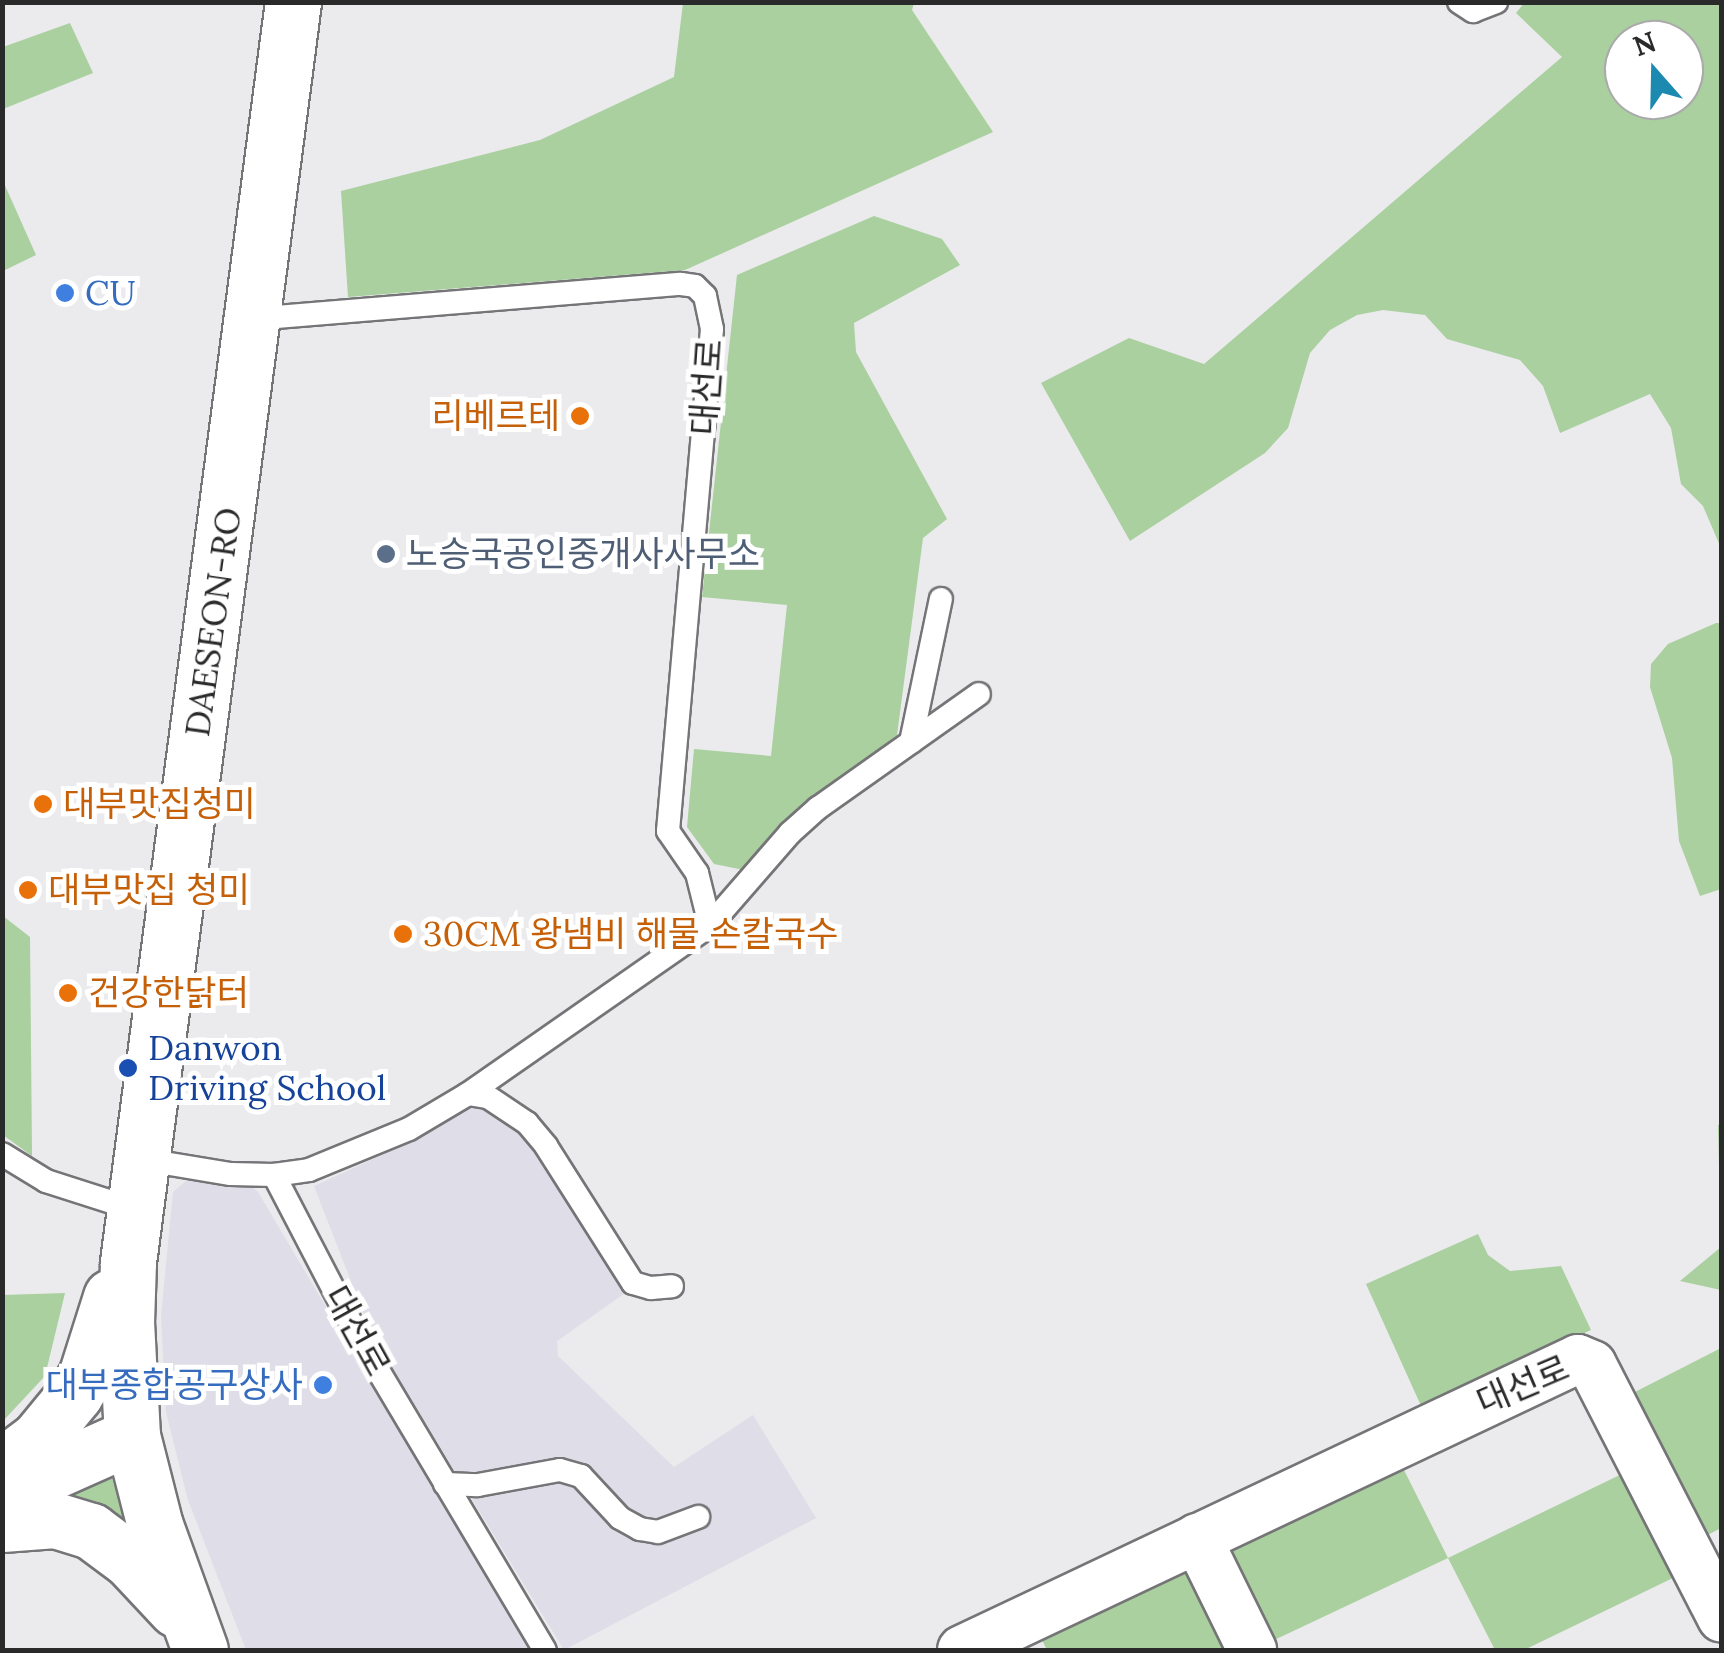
<!DOCTYPE html>
<meta charset="utf-8">
<style>
body{margin:0}
#map{position:relative;width:1724px;height:1653px;overflow:hidden;background:#ebeaed;font-family:Lora,"Noto Sans KR",serif}
div>[style]{position:absolute}
[style*='--x']{left:calc(var(--x)*1px);top:calc(var(--y)*1px);width:calc(var(--w)*1px);rotate:calc(var(--a)*1deg)}
.built>*{inset:0;background:#dfdde7}
.green>*{inset:0;background:#a9d09e}
.roads{filter:drop-shadow(2px 0 #757477) drop-shadow(-2px 0 #757477) drop-shadow(0 2px #757477) drop-shadow(0 -2px #757477)}
.service>*{height:22px;margin:-11px;padding:0 11px;transform-origin:11px;border-radius:11px;background:#fff}
.minor>*{height:48px;margin:-24px;padding:0 24px;transform-origin:24px;border-radius:24px;background:#fff}
.tertiary>*{height:55px;margin:-27.5px;padding:0 27.5px;transform-origin:27.5px;border-radius:27.5px;background:#fff}
.dots>*{width:28px;height:28px;translate:-50% -50%;box-sizing:border-box;border:5px solid #fff;border-radius:50%}
span{translate:-50% -50%;white-space:nowrap;text-align:center;line-height:1.15;-webkit-text-stroke:10px #fff;paint-order:stroke}
.shop-label{font-size:35px;color:#366cbe}
.left{translate:0 -50%;text-align:left}
.right{translate:-100% -50%;text-align:right}
.street-label{font-size:35px;color:#2a2a2b}
.food-label{font-size:35px;color:#c56008}
.service-label{font-size:35px;color:#4e5e75}
.transit-label{font-size:35px;color:#164399}
.frame{position:absolute;inset:0;border:5px solid #2a2a2b;pointer-events:none}
.north{position:absolute;left:1604px;top:20px;width:100px;height:100px;box-sizing:border-box;background:#fff;border:2px solid #aaa;border-radius:50%;rotate:340deg;font-size:28px;font-weight:700;line-height:40px;text-align:center;color:#2a2a2b}
.north::after{content:'';display:block;margin:auto;width:35px;height:45px;background:#1c89b0;clip-path:polygon(50% 0,100% 100%,50% 72%,0 100%)}
</style>
<div id="map">
<div class="built">
<i style="clip-path:polygon(480px 1107px,497px 1112px,530px 1142px,628px 1291px,557px 1341px,558px 1356px,674px 1467px,753px 1415px,816px 1518px,564px 1650px,372px 1335px,314px 1186px,409px 1143px,463px 1108px)"></i>
<i style="clip-path:polygon(186px 1181px,248px 1183px,258px 1192px,529px 1650px,246px 1650px,188px 1500px,166px 1412px,161px 1316px,173px 1192px)"></i>
</div>
<div class="green">
<i style="clip-path:polygon(683px 3px,914px 3px,912px 10px,993px 132px,685px 270px,348px 297px,341px 191px,540px 140px,674px 77px)"></i>
<i style="clip-path:polygon(evenodd,1524px 3px,1721px 3px,1721px 548px,1703px 506px,1681px 484px,1671px 428px,1650px 394px,1560px 433px,1543px 386px,1520px 360px,1447px 339px,1425px 315px,1383px 310px,1357px 315px,1330px 330px,1310px 353px,1288px 428px,1265px 453px,1130px 541px,1041px 383px,1129px 338px,1204px 364px,1562px 57px,1516px 13px,1524px 3px,1624px 40px,1684px 40px,1684px 100px,1624px 100px,1624px 40px)"></i>
<i style="clip-path:polygon(70px 23px,93px 73px,3px 109px,3px 47px)"></i>
<i style="clip-path:polygon(3px 181px,36px 255px,3px 271px,2px 271px)"></i>
<i style="clip-path:polygon(874px 216px,942px 239px,960px 265px,854px 323px,856px 352px,947px 519px,923px 538px,897px 735px,801px 810px,744px 870px,714px 864px,687px 827px,694px 749px,771px 756px,787px 605px,702px 597px,737px 275px)"></i>
<i style="clip-path:polygon(1716px 623px,1721px 623px,1721px 889px,1700px 896px,1679px 841px,1672px 758px,1650px 687px,1651px 664px,1668px 644px)"></i>
<i style="clip-path:polygon(3px 916px,30px 937px,32px 1156px,3px 1135px)"></i>
<i style="clip-path:polygon(1718px 1125px,1721px 1125px,1721px 1290px,1680px 1281px,1721px 1247px)"></i>
<i style="clip-path:polygon(1478px 1234px,1488px 1255px,1510px 1271px,1561px 1266px,1591px 1330px,1422px 1408px,1366px 1284px)"></i>
<i style="clip-path:polygon(65px 1293px,45px 1376px,3px 1421px,3px 1295px)"></i>
<i style="clip-path:polygon(1721px 1348px,1721px 1528px,1702px 1538px,1633px 1393px)"></i>
<i style="clip-path:polygon(1400px 1462px,1448px 1558px,1626px 1472px,1677px 1576px,1524px 1650px,1495px 1650px,1448px 1558px,1270px 1642px,1227px 1554px,1234px 1543px)"></i>
<i style="clip-path:polygon(110px 1471px,129px 1535px,33px 1503px)"></i>
<i style="clip-path:polygon(1185px 1570px,1228px 1650px,1047px 1650px,1040px 1636px)"></i>
</div>
<div class="roads">
<div class="service">
<i style="--x:1459;--y:2;--w:17;--a:33"></i>
<i style="--x:1473;--y:11;--w:25;--a:-21"></i>
<i style="--x:252;--y:319;--w:430;--a:-4.7"></i>
<i style="--x:681;--y:284;--w:14;--a:8"></i>
<i style="--x:695;--y:286;--w:14;--a:45"></i>
<i style="--x:705;--y:296;--w:34;--a:78"></i>
<i style="--x:712;--y:329;--w:504;--a:95.01"></i>
<i style="--x:668;--y:831;--w:51;--a:55.4"></i>
<i style="--x:697;--y:873;--w:54;--a:76"></i>
<i style="--x:911;--y:742;--w:146;--a:-78.2"></i>
<i style="--x:468;--y:1094;--w:20;--a:9"></i>
<i style="--x:488;--y:1097;--w:47;--a:33.7"></i>
<i style="--x:527;--y:1123;--w:30;--a:50"></i>
<i style="--x:546;--y:1146;--w:162;--a:57.6"></i>
<i style="--x:633;--y:1283;--w:19;--a:16"></i>
<i style="--x:651;--y:1288;--w:21;--a:-5"></i>
<i style="--x:2;--y:1154;--w:52;--a:31.5"></i>
<i style="--x:46;--y:1181;--w:91;--a:17.8"></i>
<i style="--x:140;--y:1159;--w:92;--a:9.4"></i>
<i style="--x:231;--y:1174;--w:43;--a:1.3"></i>
<i style="--x:274;--y:1175;--w:35;--a:-8"></i>
<i style="--x:309;--y:1170;--w:108;--a:-22.3"></i>
<i style="--x:409;--y:1129;--w:69;--a:-30.7"></i>
<i style="--x:468;--y:1094;--w:295;--a:-34.9"></i>
<i style="--x:710;--y:925;--w:122;--a:-49"></i>
<i style="--x:790;--y:833;--w:38;--a:-42"></i>
<i style="--x:818;--y:808;--w:197;--a:-35.3"></i>
<i style="--x:274;--y:1175;--w:186;--a:62.5"></i>
<i style="--x:360;--y:1340;--w:361;--a:59.2"></i>
<i style="--x:445;--y:1484;--w:33;--a:2"></i>
<i style="--x:478;--y:1485;--w:83;--a:-10.4"></i>
<i style="--x:560;--y:1470;--w:22;--a:16"></i>
<i style="--x:581;--y:1476;--w:57;--a:47.1"></i>
<i style="--x:620;--y:1518;--w:23;--a:29"></i>
<i style="--x:640;--y:1529;--w:18;--a:9"></i>
<i style="--x:658;--y:1532;--w:43;--a:-20.6"></i>
</div>
<div class="minor">
<i style="--x:1197;--y:1538;--w:125;--a:63.8"></i>
<i style="--x:962;--y:1650;--w:681;--a:-25.29"></i>
<i style="--x:1578;--y:1359;--w:15;--a:23"></i>
<i style="--x:1592;--y:1365;--w:284;--a:62.8"></i>
</div>
<div class="tertiary">
<i style="--x:2;--y:1466;--w:45;--a:-36.9"></i>
<i style="--x:38;--y:1439;--w:58;--a:-50.6"></i>
<i style="--x:75;--y:1394;--w:21;--a:-59"></i>
<i style="--x:86;--y:1376;--w:83;--a:-72.4"></i>
<i style="--x:2;--y:1494;--w:142;--a:-24"></i>
<i style="--x:2;--y:1524;--w:53;--a:-4.3"></i>
<i style="--x:55;--y:1520;--w:38;--a:17"></i>
<i style="--x:91;--y:1531;--w:49;--a:36.6"></i>
<i style="--x:130;--y:1560;--w:67;--a:46.8"></i>
<i style="--x:200;--y:1650;--w:132;--a:-109.9"></i>
<i style="--x:155;--y:1526;--w:93;--a:-104.3"></i>
<i style="--x:132;--y:1436;--w:113;--a:-93"></i>
<i style="--x:126;--y:1323;--w:61;--a:-88.1"></i>
<i style="--x:128;--y:1262;--w:1271;--a:-82.54"></i>
</div>
</div>
<div class="dots">
<i style="left:65px;top:293px;background:#3f7fe0"></i>
<i style="left:580px;top:416px;background:#e8710a"></i>
<i style="left:386px;top:554px;background:#5c6f8a"></i>
<i style="left:43px;top:804px;background:#e8710a"></i>
<i style="left:28px;top:890px;background:#e8710a"></i>
<i style="left:403px;top:934px;background:#e8710a"></i>
<i style="left:68px;top:993px;background:#e8710a"></i>
<i style="left:128px;top:1068px;background:#1a4fb4"></i>
<i style="left:323px;top:1385px;background:#3f7fe0"></i>
</div>
<div class="shop-label">
<span class="left" style="left:85px;top:293px">CU</span>
<span class="right" style="left:303px;top:1385px">대부종합공구상사</span>
</div>
<div class="street-label">
<span style="left:707px;top:387px;rotate:-86deg">대선로</span>
<span style="left:213px;top:622px;rotate:-82deg">DAESEON-RO</span>
<span style="left:357px;top:1331px;rotate:61deg">대선로</span>
<span style="left:1523px;top:1385px;rotate:-23deg">대선로</span>
</div>
<div class="food-label">
<span class="right" style="left:560px;top:416px">리베르테</span>
<span class="left" style="left:63px;top:804px">대부맛집청미</span>
<span class="left" style="left:48px;top:890px">대부맛집 청미</span>
<span class="left" style="left:423px;top:934px">30CM 왕냄비 해물 손칼국수</span>
<span class="left" style="left:88px;top:993px">건강한닭터</span>
</div>
<div class="service-label">
<span class="left" style="left:406px;top:554px">노승국공인중개사사무소</span>
</div>
<div class="transit-label">
<span class="left" style="left:148px;top:1068px">Danwon<br>Driving School</span>
</div>
<div class="frame"></div>
<div class="north">N</div>
</div>
